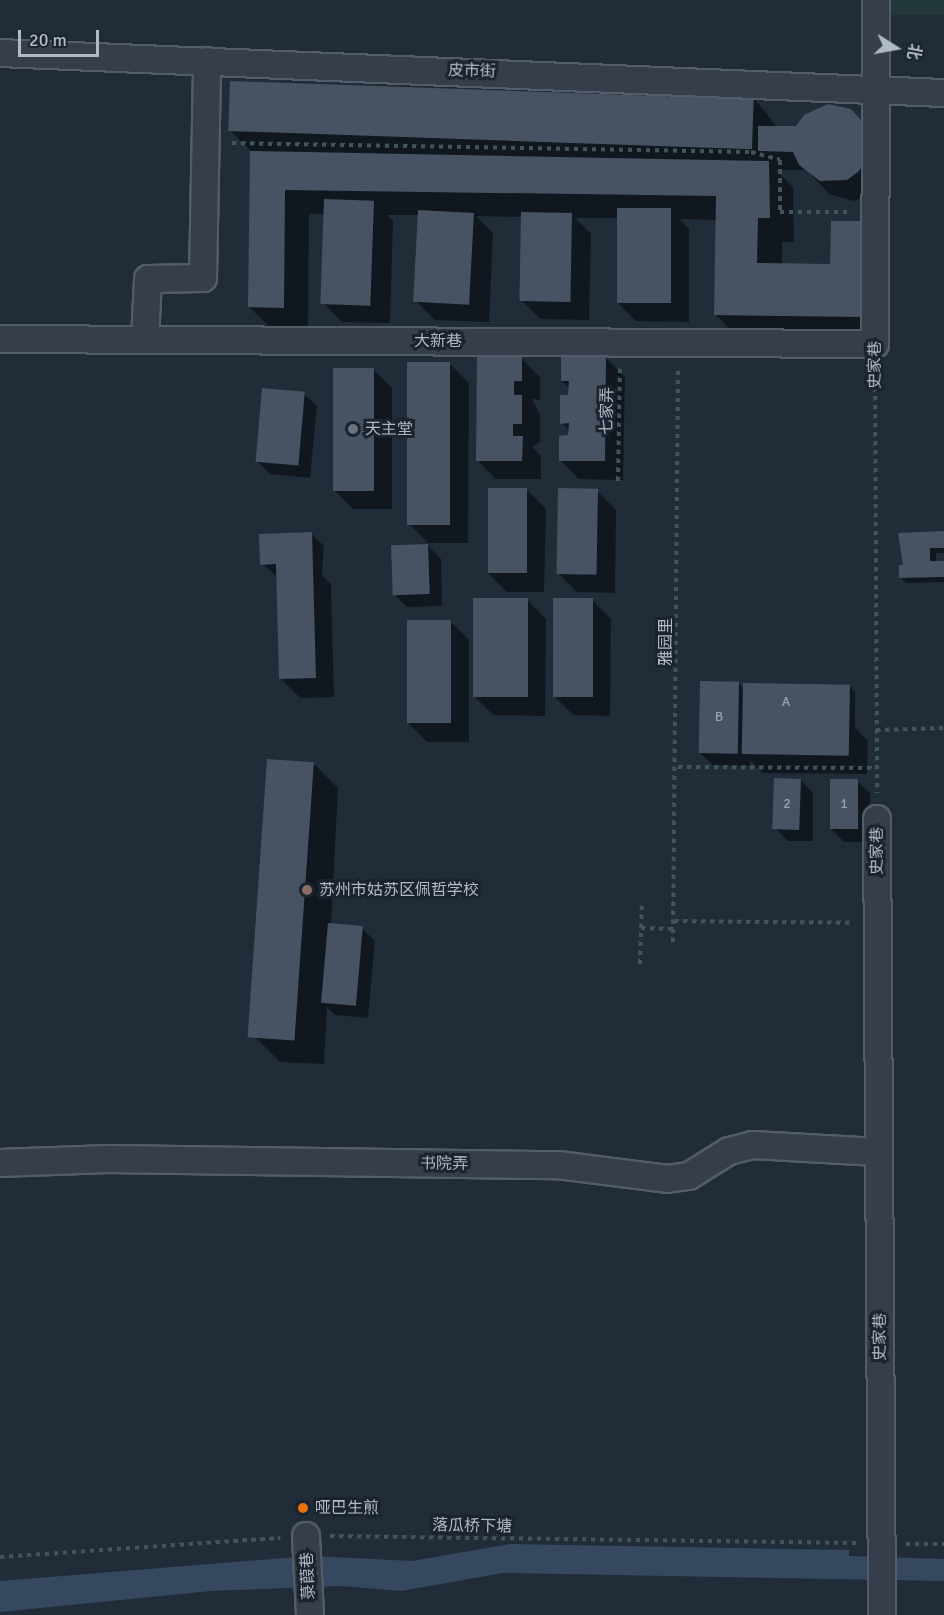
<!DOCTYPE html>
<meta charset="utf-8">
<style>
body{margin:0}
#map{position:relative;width:944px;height:1615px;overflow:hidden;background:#212c39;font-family:Signika,"Noto Sans SC",sans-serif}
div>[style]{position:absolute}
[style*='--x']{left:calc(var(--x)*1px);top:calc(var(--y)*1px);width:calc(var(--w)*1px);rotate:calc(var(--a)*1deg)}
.green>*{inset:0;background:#23383a;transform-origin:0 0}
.water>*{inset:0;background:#354860}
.shadow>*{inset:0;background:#0007}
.building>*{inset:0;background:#475363;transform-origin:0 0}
.path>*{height:4px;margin-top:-2px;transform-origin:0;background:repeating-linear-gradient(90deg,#415558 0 4.5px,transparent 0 9px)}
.roads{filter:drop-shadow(2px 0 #535c67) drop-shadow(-2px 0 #535c67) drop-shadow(0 2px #535c67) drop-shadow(0 -2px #535c67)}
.minor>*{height:26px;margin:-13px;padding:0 13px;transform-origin:13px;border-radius:13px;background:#353e4a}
.dots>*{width:16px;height:16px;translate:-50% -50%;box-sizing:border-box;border:3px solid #1a232e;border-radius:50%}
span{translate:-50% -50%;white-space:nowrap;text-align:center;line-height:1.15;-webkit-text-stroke:6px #1a232e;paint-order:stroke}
.number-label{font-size:14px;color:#96a0ad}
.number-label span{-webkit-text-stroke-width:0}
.street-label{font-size:16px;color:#b0b9c6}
.poi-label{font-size:16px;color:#b0b9c6}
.left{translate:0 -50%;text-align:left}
.north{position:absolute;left:866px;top:18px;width:60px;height:60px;-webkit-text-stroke:4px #1a232e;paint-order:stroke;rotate:101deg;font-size:16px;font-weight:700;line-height:24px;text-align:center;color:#b0b9c6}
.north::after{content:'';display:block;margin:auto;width:21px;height:27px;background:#b0b9c6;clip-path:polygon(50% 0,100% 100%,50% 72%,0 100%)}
.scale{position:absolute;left:18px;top:30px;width:81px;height:27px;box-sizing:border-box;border:3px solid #b0b9c6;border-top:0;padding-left:8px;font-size:18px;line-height:21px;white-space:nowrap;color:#b0b9c6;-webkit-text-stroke:4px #1a232e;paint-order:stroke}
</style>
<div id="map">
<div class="green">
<i style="left:890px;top:0;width:54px;height:15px"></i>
</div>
<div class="water">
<i style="clip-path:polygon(510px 1544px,849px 1550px,849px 1556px,944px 1559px,944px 1581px,503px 1573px,401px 1591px,342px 1586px,211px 1591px,0 1612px,0 1581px,310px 1556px,412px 1561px)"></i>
</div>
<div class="shadow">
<i style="clip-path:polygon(754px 98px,778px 128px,796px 128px,851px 110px,889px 159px,877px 191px,854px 201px,829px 194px,807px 170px,776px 170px,793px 187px,794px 242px,782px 242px,782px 265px,831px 266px,864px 223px,889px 247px,887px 341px,741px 340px,716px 315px,717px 220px,680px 219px,689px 229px,689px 322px,636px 321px,617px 302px,618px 218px,575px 218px,591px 234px,589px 320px,540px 319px,521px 300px,523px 217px,476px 216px,493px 233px,489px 322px,435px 320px,416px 301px,420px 215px,387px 215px,393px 221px,390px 323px,342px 322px,323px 303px,326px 214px,309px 214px,308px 332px,274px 331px,249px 307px,252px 152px,230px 130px)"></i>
<i style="clip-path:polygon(521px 358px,540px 377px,540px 400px,532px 399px,540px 415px,540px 442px,532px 447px,541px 456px,541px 479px,496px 479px,477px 460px)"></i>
<i style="clip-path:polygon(606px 358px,625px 377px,623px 480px,579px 479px,560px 460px,570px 431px,562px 423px,570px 389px,562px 381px)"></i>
<i style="clip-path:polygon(450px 364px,469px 383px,468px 543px,428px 543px,409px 524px)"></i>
<i style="clip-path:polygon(373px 369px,392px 388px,392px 509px,353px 509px,334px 490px)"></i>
<i style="clip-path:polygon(304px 394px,317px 406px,310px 478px,270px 474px,257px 461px)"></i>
<i style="clip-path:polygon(527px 490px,546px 509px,544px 592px,507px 592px,488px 573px)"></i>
<i style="clip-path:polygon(597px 491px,616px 510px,615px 593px,577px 592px,558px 573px)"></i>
<i style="clip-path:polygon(311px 533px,324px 546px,322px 575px,331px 584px,334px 697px,300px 698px,281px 679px,278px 577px,262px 564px)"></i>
<i style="clip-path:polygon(944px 533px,944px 553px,936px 553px,936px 562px,944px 562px,944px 582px,906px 583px,900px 577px,905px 566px)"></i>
<i style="clip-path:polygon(428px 546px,441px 559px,442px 606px,407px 607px,394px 594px)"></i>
<i style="clip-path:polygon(527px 600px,546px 619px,545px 716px,493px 715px,474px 696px)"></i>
<i style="clip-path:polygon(592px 600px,611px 619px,610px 716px,573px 715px,554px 696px)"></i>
<i style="clip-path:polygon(450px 621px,469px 640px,469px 742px,427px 742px,408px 723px)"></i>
<i style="clip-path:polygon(738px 683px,744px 689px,849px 686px,855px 692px,855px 728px,868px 741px,867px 774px,762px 773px,750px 760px,750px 766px,713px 765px,700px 753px)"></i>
<i style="clip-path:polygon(313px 763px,338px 788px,331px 925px,362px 928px,375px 941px,368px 1018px,335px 1015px,327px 1007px,324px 1064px,280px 1062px,255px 1037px)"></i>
<i style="clip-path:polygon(801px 780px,813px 793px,813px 841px,788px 841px,775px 828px)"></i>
<i style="clip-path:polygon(857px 781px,870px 793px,869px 842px,844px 842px,831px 829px)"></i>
</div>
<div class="building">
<i style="left:230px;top:81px;width:524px;height:50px;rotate:2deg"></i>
<i style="clip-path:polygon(828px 104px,851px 109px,867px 127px,866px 162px,858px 172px,847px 180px,820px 181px,799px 165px,793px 152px,758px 151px,758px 126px,796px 126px,804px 115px)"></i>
<i style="clip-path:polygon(250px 151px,769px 161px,770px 218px,758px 218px,757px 263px,830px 264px,831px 221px,865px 221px,863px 317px,714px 315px,716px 196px,285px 190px,284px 308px,248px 307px)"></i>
<i style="left:324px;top:199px;width:50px;height:105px;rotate:2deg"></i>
<i style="left:617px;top:208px;width:54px;height:95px"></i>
<i style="left:418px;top:210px;width:56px;height:92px;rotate:3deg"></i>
<i style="left:521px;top:212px;width:51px;height:89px;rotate:1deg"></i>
<i style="clip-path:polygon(477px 356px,522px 356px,522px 381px,514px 381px,514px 395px,522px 395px,522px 424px,513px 424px,513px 436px,523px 436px,522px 461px,476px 461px)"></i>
<i style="clip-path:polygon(561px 356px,606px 357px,605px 461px,559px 461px,559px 436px,568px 435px,569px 423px,560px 424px,560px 395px,568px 395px,569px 381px,561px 381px)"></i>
<i style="left:407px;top:362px;width:43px;height:163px"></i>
<i style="left:333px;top:368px;width:41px;height:123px"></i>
<i style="left:262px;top:388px;width:43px;height:74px;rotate:5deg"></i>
<i style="left:488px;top:488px;width:39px;height:85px"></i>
<i style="left:558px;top:488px;width:40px;height:86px;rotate:1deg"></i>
<i style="clip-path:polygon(944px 531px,944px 548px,930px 548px,930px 561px,944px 561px,944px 577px,899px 578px,899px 565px,903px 565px,898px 533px)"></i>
<i style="clip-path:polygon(312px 532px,316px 678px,279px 679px,276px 564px,260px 565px,259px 534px)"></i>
<i style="left:428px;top:544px;width:50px;height:37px;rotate:88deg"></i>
<i style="left:473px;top:598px;width:55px;height:99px"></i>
<i style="left:553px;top:598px;width:40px;height:99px"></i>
<i style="left:407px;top:620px;width:44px;height:103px"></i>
<i style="left:700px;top:681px;width:39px;height:72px;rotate:1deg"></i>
<i style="left:743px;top:683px;width:107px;height:71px;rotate:1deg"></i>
<i style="left:267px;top:759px;width:47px;height:279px;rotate:4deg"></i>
<i style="left:774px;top:778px;width:27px;height:51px;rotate:2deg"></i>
<i style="left:830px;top:779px;width:28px;height:50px"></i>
<i style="left:328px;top:923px;width:35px;height:80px;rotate:5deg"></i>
</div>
<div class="path">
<i style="--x:232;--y:143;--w:519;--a:0.99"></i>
<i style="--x:751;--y:152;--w:30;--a:15"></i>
<i style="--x:780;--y:160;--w:52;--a:90"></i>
<i style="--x:780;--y:212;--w:72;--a:0"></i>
<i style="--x:875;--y:369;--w:424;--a:89.7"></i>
<i style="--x:618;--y:481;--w:114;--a:-89"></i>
<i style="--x:876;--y:730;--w:68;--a:-1.7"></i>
<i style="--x:678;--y:767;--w:198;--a:0.3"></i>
<i style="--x:674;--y:921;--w:179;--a:0.6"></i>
<i style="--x:641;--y:928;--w:32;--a:2"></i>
<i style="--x:673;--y:942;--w:574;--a:-89.5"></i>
<i style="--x:640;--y:964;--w:63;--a:-88.2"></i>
<i style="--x:330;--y:1536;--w:526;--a:0.76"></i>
<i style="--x:906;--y:1544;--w:38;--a:0"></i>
<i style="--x:0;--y:1557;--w:281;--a:-3.9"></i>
</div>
<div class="roads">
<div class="minor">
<i style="--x:0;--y:53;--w:945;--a:2.43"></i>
<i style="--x:0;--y:339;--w:875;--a:0.33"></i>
<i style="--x:875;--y:344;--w:344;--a:-89.8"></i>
<i style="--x:145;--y:339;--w:60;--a:-87.1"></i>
<i style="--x:148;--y:279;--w:55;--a:-1"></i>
<i style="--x:203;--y:278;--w:217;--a:-88.9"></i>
<i style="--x:877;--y:819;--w:796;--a:89.64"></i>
<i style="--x:0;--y:1163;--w:108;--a:-2.1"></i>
<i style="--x:108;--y:1159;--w:450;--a:0.8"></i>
<i style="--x:558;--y:1165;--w:110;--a:7.3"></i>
<i style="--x:667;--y:1179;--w:22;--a:-8"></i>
<i style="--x:689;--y:1176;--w:47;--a:-32"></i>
<i style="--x:729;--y:1151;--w:25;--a:-14"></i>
<i style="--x:753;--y:1145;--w:125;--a:3.2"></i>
<i style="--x:306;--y:1536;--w:79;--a:87.1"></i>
</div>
</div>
<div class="dots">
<i style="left:353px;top:429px;background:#6b7280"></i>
<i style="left:307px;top:890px;background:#8d6e63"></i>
<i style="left:303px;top:1508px;background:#e8710a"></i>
</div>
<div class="number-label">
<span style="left:786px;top:702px">A</span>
<span style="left:719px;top:717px">B</span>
<span style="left:787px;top:804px">2</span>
<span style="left:844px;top:804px">1</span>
</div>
<div class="street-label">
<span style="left:472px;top:71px;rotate:2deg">皮市街</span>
<span style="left:438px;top:341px">大新巷</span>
<span style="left:875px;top:365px;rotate:-90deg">史家巷</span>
<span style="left:607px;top:411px;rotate:-89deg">七家弄</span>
<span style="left:666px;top:642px;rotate:-90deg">雅园里</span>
<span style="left:877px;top:851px;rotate:-90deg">史家巷</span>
<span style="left:444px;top:1164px;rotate:1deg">书院弄</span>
<span style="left:880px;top:1337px;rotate:-90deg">史家巷</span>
<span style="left:472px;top:1526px;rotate:1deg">落瓜桥下塘</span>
<span style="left:308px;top:1576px;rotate:-93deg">菉葭巷</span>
</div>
<div class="poi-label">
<span class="left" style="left:365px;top:429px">天主堂</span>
<span class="left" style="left:319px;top:890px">苏州市姑苏区佩哲学校</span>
<span class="left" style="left:315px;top:1508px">哑巴生煎</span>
</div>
<div class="north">北</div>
<div class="scale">20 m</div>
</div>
